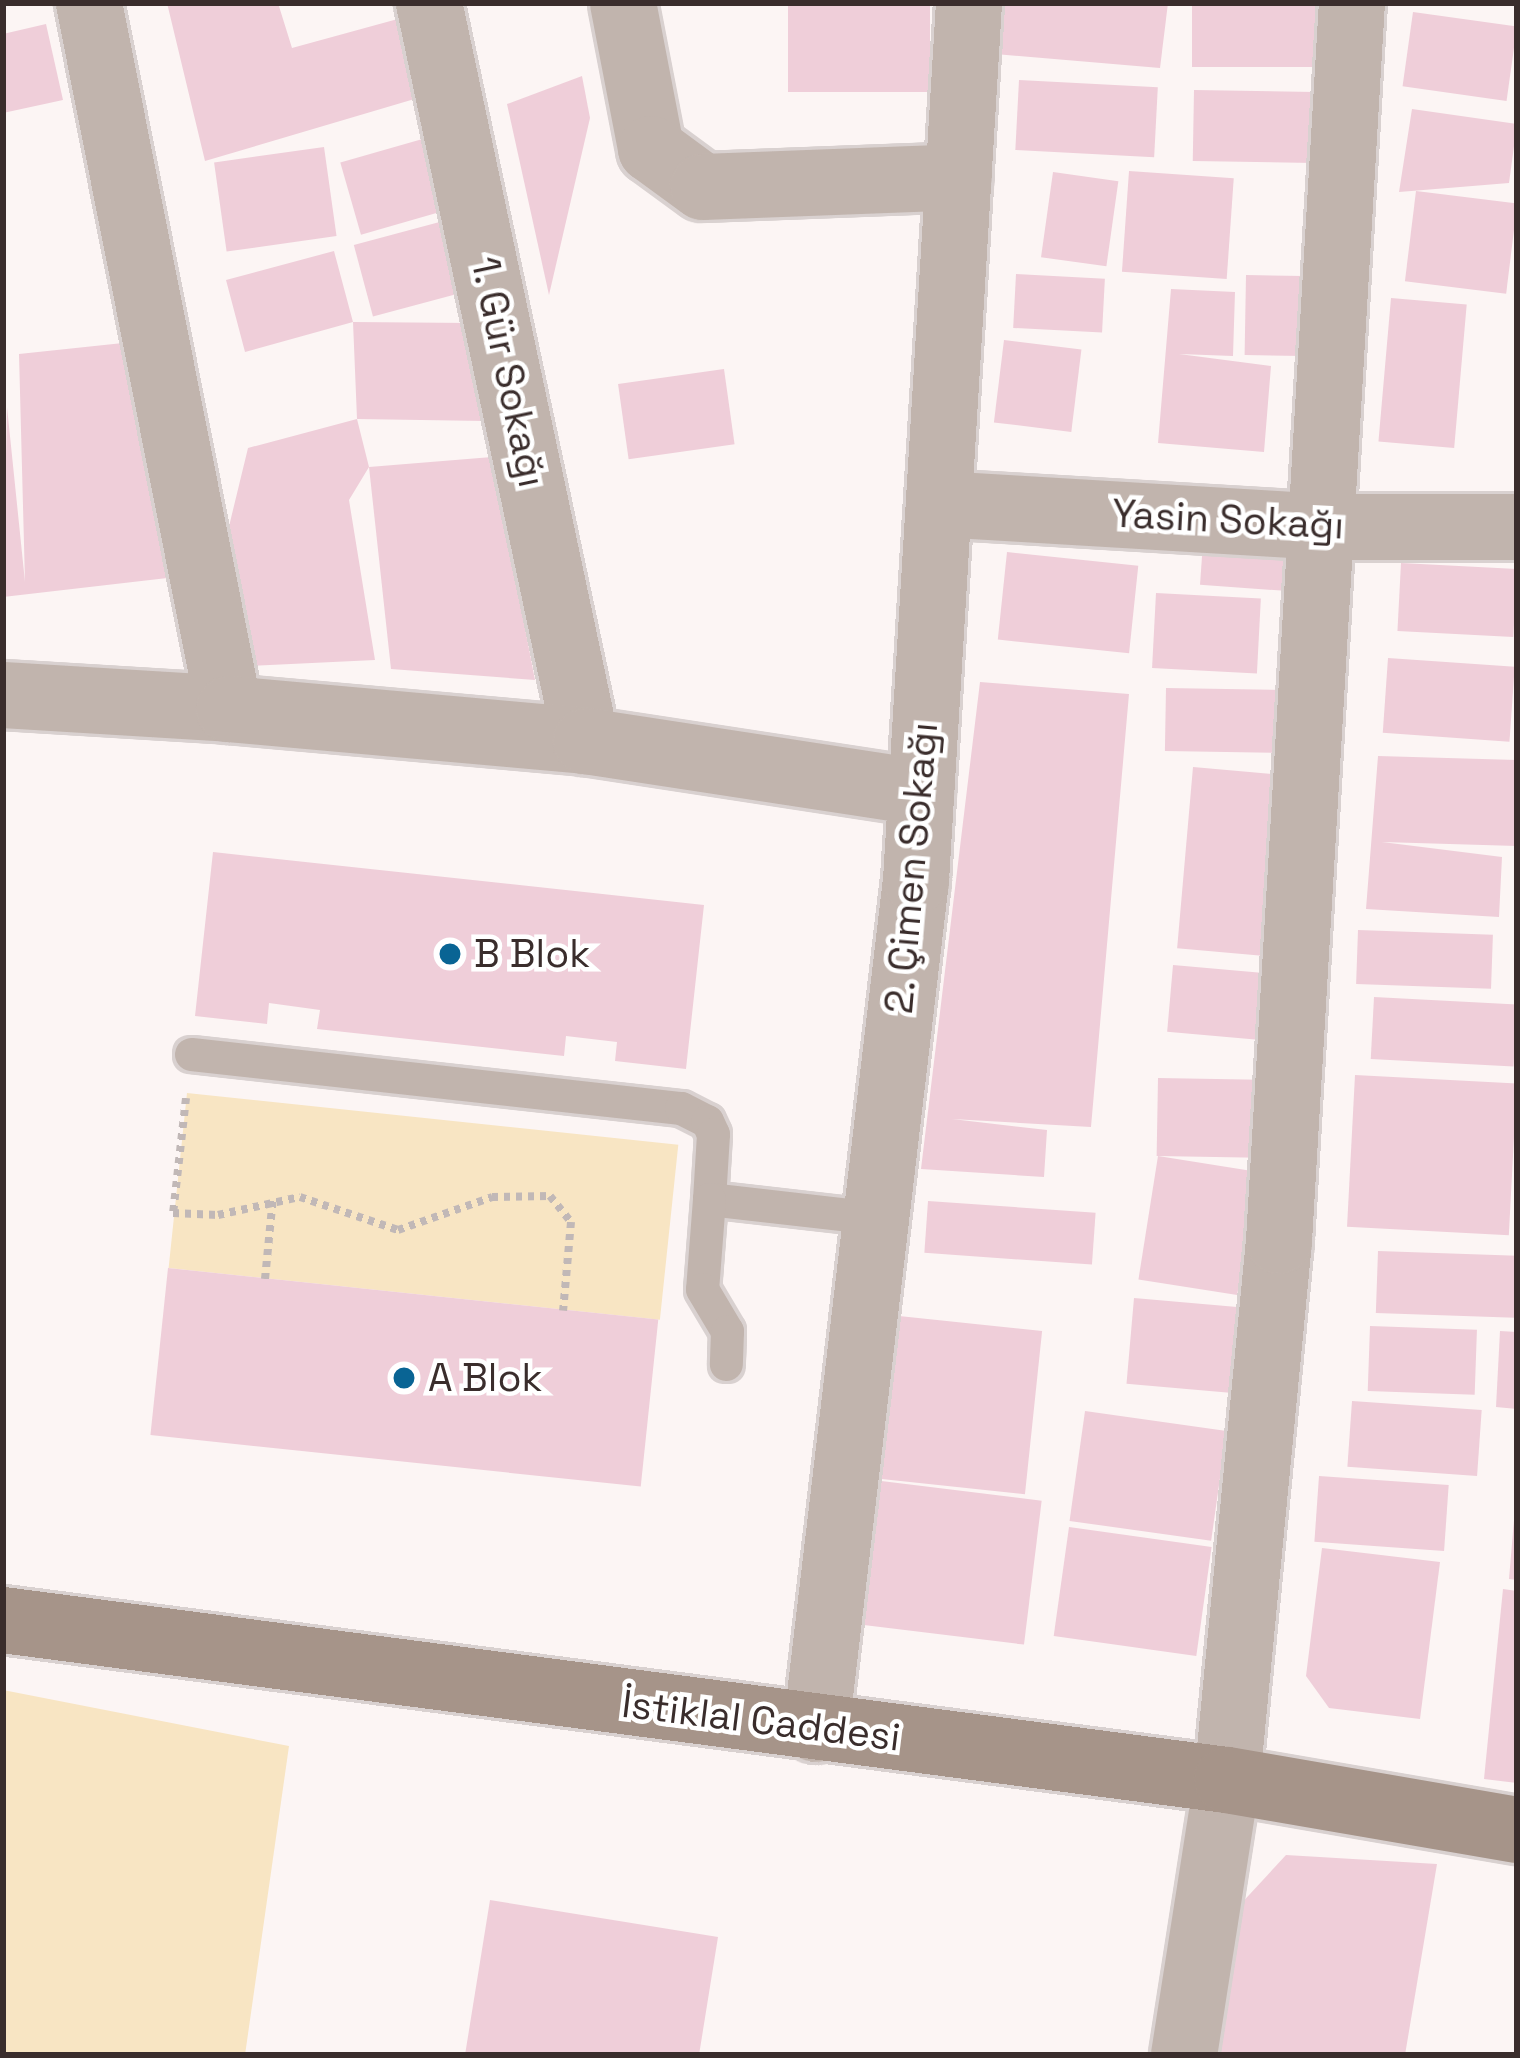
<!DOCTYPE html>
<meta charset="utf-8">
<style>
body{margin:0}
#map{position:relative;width:1520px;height:2058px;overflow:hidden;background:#fcf5f4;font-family:"Space Grotesk",sans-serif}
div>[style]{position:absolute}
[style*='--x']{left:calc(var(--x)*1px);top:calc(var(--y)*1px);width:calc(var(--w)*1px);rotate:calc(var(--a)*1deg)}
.green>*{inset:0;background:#f8e5c3;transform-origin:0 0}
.building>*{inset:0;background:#efced9;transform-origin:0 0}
.path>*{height:8px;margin-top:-4px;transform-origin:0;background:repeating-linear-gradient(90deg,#c1b8b7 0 6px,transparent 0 12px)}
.roads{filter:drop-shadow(3px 0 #d9d1d0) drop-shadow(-3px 0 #d9d1d0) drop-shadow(0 3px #d9d1d0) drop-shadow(0 -3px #d9d1d0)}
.lane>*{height:33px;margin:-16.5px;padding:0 16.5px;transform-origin:16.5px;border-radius:16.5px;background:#c1b4ad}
.street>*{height:66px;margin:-33px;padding:0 33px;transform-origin:33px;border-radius:33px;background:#c1b4ad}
.secondary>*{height:66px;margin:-33px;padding:0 33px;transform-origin:33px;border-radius:33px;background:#a69489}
.dots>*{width:33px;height:33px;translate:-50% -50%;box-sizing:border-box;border:6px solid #fff;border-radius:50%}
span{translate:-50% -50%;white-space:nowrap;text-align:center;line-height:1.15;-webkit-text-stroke:9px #fff;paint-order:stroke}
.street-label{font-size:39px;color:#3a2d2c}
.poi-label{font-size:39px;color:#3a2d2c}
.left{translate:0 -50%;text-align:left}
.frame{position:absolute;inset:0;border:6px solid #3a2d2c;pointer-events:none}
</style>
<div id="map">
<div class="green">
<i style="left:187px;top:1093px;width:494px;height:176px;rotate:6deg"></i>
<i style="clip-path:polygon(3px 1690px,289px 1746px,245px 2055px,3px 2055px)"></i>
</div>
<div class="building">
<i style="clip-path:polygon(167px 3px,278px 3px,292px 48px,405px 17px,428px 95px,205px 161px)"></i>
<i style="left:788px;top:3px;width:142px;height:89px"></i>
<i style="clip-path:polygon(1003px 3px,1168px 3px,1160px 68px,995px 54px)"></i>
<i style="left:1192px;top:3px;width:135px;height:64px"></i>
<i style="left:1413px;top:12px;width:105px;height:75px;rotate:8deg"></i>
<i style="clip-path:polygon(46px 24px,63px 100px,3px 113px,3px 34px)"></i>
<i style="clip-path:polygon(582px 76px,590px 118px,549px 295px,507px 104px)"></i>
<i style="left:1019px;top:80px;width:139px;height:70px;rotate:3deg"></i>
<i style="left:1194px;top:90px;width:121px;height:71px;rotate:1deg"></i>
<i style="clip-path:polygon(1412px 109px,1517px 124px,1509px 183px,1399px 192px)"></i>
<i style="left:447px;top:132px;width:75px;height:111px;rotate:74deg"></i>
<i style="left:324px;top:147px;width:90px;height:111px;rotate:82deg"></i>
<i style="left:1129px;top:171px;width:105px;height:101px;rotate:4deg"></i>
<i style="left:1053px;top:172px;width:66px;height:86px;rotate:8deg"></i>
<i style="left:1416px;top:191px;width:102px;height:91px;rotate:7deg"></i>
<i style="left:462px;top:216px;width:74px;height:112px;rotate:75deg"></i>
<i style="clip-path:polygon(334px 251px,353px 322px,471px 323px,485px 421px,357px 419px,353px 322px,245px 352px,226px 280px)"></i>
<i style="left:1016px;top:274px;width:89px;height:54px;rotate:3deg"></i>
<i style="left:1246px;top:275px;width:74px;height:80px;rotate:1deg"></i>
<i style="clip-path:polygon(1171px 289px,1235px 292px,1233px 356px,1179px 354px,1271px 366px,1264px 452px,1158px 443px)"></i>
<i style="left:1391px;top:298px;width:76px;height:144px;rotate:5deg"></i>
<i style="left:1004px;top:340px;width:78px;height:83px;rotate:7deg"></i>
<i style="clip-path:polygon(123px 343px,176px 577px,3px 597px,7px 407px,25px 582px,19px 354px)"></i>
<i style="left:724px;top:369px;width:76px;height:107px;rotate:82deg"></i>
<i style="clip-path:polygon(357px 419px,369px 467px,349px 500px,375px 660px,248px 666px,224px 547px,248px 448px)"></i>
<i style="clip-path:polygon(492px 457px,535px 680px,391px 669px,369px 467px)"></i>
<i style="left:1204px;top:528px;width:107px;height:57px;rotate:4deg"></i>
<i style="left:1007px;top:552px;width:132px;height:88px;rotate:6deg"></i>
<i style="left:1401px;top:563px;width:116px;height:68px;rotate:3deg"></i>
<i style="left:1156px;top:593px;width:105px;height:75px;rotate:3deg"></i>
<i style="left:1388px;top:658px;width:127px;height:75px;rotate:4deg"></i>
<i style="clip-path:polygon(980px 682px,1129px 694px,1091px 1127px,952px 1119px,1047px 1130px,1044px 1177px,921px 1169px)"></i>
<i style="left:1166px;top:688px;width:117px;height:63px;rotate:1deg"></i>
<i style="clip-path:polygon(1378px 756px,1517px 760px,1517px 846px,1382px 842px,1502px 857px,1499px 917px,1366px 909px)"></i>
<i style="left:1193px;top:767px;width:88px;height:182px;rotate:5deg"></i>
<i style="clip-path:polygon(213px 852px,704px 905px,686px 1069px,615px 1061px,617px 1042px,566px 1036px,564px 1056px,317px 1029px,320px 1010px,269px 1003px,267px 1024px,195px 1016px)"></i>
<i style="left:1358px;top:930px;width:135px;height:54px;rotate:2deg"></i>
<i style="left:1173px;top:965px;width:91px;height:67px;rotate:5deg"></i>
<i style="left:1374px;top:997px;width:143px;height:62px;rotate:3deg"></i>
<i style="left:1355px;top:1075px;width:162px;height:152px;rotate:3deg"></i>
<i style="left:1158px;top:1078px;width:102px;height:78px;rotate:1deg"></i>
<i style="left:1158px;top:1156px;width:100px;height:125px;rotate:9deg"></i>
<i style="left:928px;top:1201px;width:168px;height:52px;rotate:4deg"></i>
<i style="left:1378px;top:1251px;width:139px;height:62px;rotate:2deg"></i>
<i style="left:168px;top:1268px;width:493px;height:168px;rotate:6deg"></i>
<i style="left:1134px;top:1298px;width:115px;height:86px;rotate:5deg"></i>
<i style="left:880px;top:1314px;width:163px;height:164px;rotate:6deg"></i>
<i style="left:1370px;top:1326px;width:107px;height:65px;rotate:2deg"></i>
<i style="clip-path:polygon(1500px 1331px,1517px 1332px,1517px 1409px,1496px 1407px)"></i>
<i style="left:1352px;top:1401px;width:130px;height:66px;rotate:4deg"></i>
<i style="left:1085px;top:1411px;width:143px;height:111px;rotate:8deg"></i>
<i style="left:1319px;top:1476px;width:130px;height:66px;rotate:4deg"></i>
<i style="left:865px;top:1479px;width:178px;height:145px;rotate:7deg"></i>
<i style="clip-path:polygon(1514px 1520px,1517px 1520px,1517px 1580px,1509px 1579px)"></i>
<i style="left:1069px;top:1527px;width:144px;height:110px;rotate:8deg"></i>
<i style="clip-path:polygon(1322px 1548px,1440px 1562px,1420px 1719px,1329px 1708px,1306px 1676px)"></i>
<i style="clip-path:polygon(1503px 1589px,1517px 1591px,1517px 1783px,1484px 1779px)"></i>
<i style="clip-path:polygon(1286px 1855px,1437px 1864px,1405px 2055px,1211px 2055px,1237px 1908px)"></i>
<i style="clip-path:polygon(490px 1900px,718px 1937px,699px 2055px,465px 2055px)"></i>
</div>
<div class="path">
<i style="--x:186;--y:1098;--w:116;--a:96.4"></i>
<i style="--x:173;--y:1213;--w:45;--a:2.5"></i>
<i style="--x:218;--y:1215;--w:84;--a:-12.4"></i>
<i style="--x:300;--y:1197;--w:103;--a:18.6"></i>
<i style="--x:398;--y:1230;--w:100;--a:-19.3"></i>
<i style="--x:492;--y:1197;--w:58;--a:-1"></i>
<i style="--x:550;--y:1196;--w:33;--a:51"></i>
<i style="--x:571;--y:1222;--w:89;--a:95.1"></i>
<i style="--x:265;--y:1279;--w:81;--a:-84.4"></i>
</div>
<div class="roads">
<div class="lane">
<i style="--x:191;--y:1054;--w:493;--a:6.3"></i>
<i style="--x:681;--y:1108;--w:29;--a:27"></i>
<i style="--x:707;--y:1121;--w:14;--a:65"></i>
<i style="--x:713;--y:1134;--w:65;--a:93.5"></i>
<i style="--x:709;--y:1199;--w:169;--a:6.5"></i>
<i style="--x:709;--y:1199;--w:90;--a:94.4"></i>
<i style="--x:702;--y:1289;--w:49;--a:59.2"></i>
<i style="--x:727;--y:1331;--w:33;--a:92"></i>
</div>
<div class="street">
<i style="--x:429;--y:3;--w:755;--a:77.99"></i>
<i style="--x:623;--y:3;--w:149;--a:79.1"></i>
<i style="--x:651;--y:149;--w:64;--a:36.2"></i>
<i style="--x:703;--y:187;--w:256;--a:-2.2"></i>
<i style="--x:939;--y:504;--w:384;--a:3.4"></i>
<i style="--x:1322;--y:527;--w:195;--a:0"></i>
<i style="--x:3;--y:695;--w:226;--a:3.5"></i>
<i style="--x:229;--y:709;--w:720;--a:-101.22"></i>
<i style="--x:229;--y:709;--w:358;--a:5.1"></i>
<i style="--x:586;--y:741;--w:339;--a:8.7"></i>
<i style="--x:816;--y:1729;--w:855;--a:-83.28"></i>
<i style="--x:916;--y:880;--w:879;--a:-86.54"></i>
<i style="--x:1184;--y:2055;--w:278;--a:-81.1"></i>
<i style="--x:1227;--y:1780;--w:542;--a:-84.49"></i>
<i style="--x:1279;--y:1241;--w:1240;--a:-86.63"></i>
</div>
<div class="secondary">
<i style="--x:3;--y:1620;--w:1234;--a:7.45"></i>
<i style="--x:1227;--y:1780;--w:294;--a:9.8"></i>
</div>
</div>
<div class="dots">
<i style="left:450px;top:954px;background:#096494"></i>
<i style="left:404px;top:1378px;background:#096494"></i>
</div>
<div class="street-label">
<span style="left:508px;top:372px;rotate:78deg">1. Gür Sokağı</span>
<span style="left:1228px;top:520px;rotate:3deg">Yasin Sokağı</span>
<span style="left:912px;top:868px;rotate:-85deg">2. Çimen Sokağı</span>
<span style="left:761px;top:1721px;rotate:7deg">İstiklal Caddesi</span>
</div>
<div class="poi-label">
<span class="left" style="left:474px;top:954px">B Blok</span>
<span class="left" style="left:428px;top:1378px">A Blok</span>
</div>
<div class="frame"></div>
</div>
